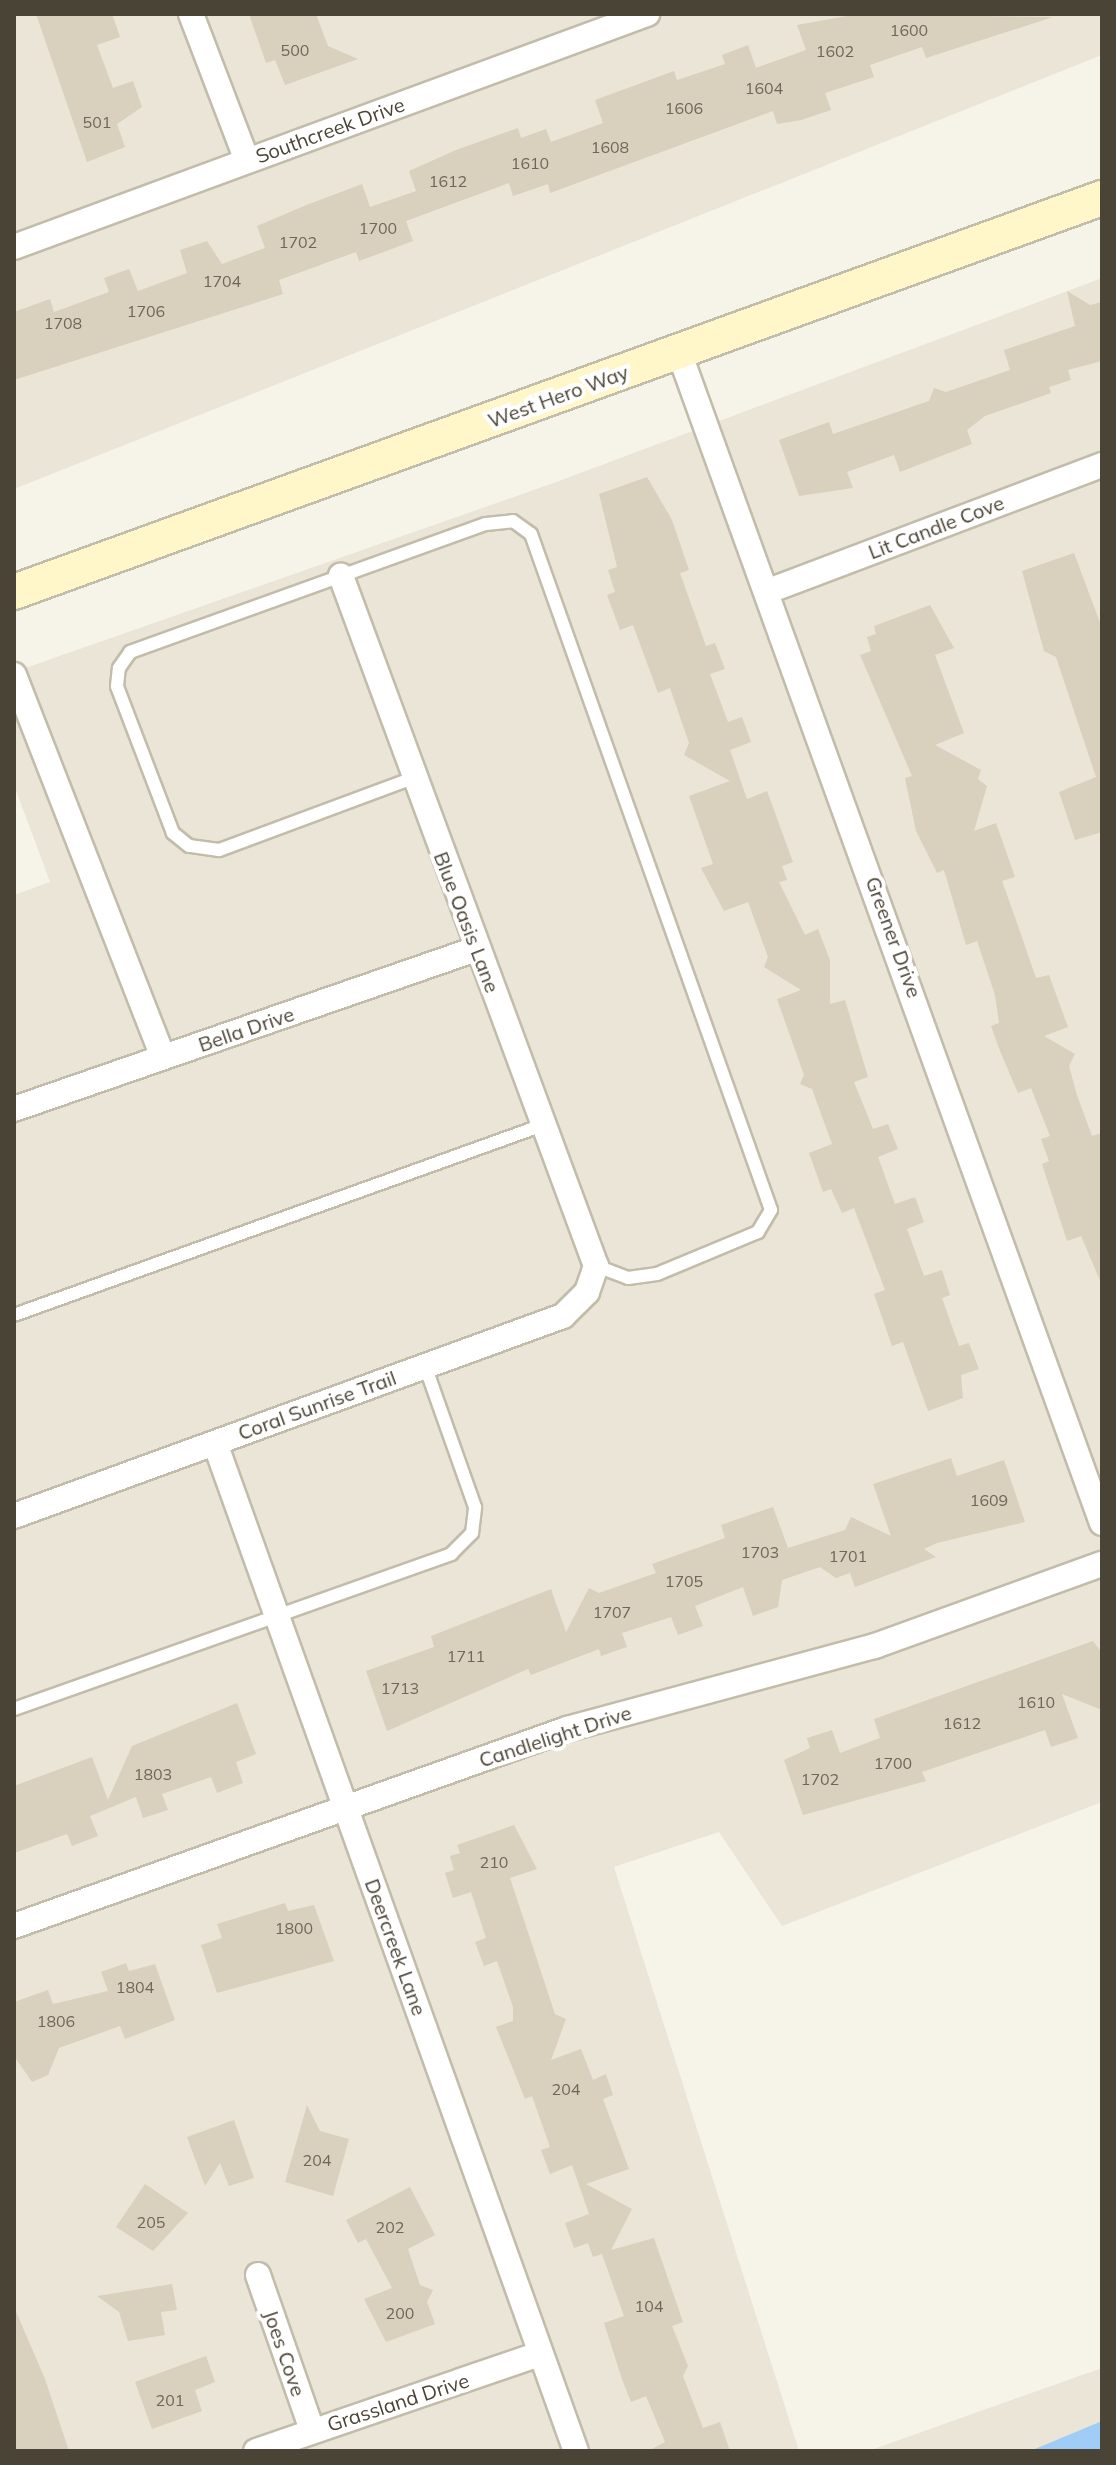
<!DOCTYPE html>
<style>
body{margin:0}
#map{position:relative;width:1116px;height:2465px;overflow:hidden;background:#f6f3e9;font-family:Mulish,sans-serif}
div>[style]{position:absolute}
[style*='--x']{left:calc(var(--x)*1px);top:calc(var(--y)*1px);width:calc(var(--w)*1px);rotate:calc(var(--a)*1deg)}
.residential>*{inset:0;background:#eae5d6}
.water>*{inset:0;background:#a0cdf7}
.building>*{inset:0;background:#d9d0bd}
.roads{filter:drop-shadow(2px 0 #c2bcaa) drop-shadow(-2px 0 #c2bcaa) drop-shadow(0 2px #c2bcaa) drop-shadow(0 -2px #c2bcaa)}
.service>*{height:12px;margin:-6px;padding:0 6px;transform-origin:6px;border-radius:6px;background:#fff}
.minor>*{height:24px;margin:-12px;padding:0 12px;transform-origin:12px;border-radius:12px;background:#fff}
.secondary>*{height:34px;margin:-17px;padding:0 17px;transform-origin:17px;border-radius:17px;background:#fff6ca}
span{translate:-50% -50%;white-space:nowrap;text-align:center;line-height:1.15;-webkit-text-stroke:8px #fff;paint-order:stroke}
.number-label{font-size:16px;color:#6e6758}
.number-label span{-webkit-text-stroke-width:0}
.street-label{font-size:20px;color:#4a4436}
.frame{position:absolute;inset:0;border:16px solid #4a4436;pointer-events:none}
</style>
<div id="map">
<div class="residential">
<i style="clip-path:polygon(14px 14px,1102px 14px,1102px 55px,14px 489px)"></i>
<i style="clip-path:polygon(1102px 278px,1102px 1802px,782px 1926px,719px 1832px,614px 1867px,799px 2451px,14px 2451px,14px 895px,50px 882px,14px 785px,14px 672px,551px 484px)"></i>
<i style="clip-path:polygon(1102px 2368px,1102px 2451px,868px 2451px)"></i>
</div>
<div class="water">
<i style="clip-path:polygon(1102px 2421px,1102px 2451px,1028px 2451px,1030px 2451px)"></i>
</div>
<div class="building">
<i style="clip-path:polygon(36px 14px,112px 14px,120px 37px,97px 45px,113px 88px,133px 81px,142px 107px,117px 124px,125px 147px,87px 162px)"></i>
<i style="clip-path:polygon(249px 14px,316px 14px,328px 46px,358px 59px,285px 85px,275px 60px,266px 63px)"></i>
<i style="clip-path:polygon(858px 14px,1053px 17px,926px 58px,922px 47px,870px 65px,874px 77px,825px 93px,831px 110px,801px 120px,777px 124px,773px 111px,550px 193px,548px 184px,513px 196px,509px 183px,406px 221px,413px 241px,359px 261px,356px 252px,279px 280px,283px 294px,14px 380px,14px 312px,50px 299px,54px 312px,109px 292px,104px 278px,129px 269px,138px 291px,187px 273px,180px 250px,207px 241px,222px 264px,265px 248px,257px 226px,304px 206px,362px 184px,370px 207px,416px 191px,409px 171px,456px 150px,518px 128px,521px 138px,546px 129px,551px 142px,603px 123px,595px 100px,674px 71px,677px 80px,725px 64px,722px 55px,748px 45px,756px 68px,806px 50px,797px 25px)"></i>
<i style="clip-path:polygon(1067px 291px,1090px 305px,1102px 302px,1102px 361px,1068px 370px,1071px 380px,1049px 387px,1051px 393px,985px 416px,967px 430px,972px 444px,900px 472px,894px 455px,847px 472px,853px 488px,799px 496px,779px 440px,829px 422px,833px 434px,929px 401px,934px 388px,946px 392px,1010px 370px,1004px 350px,1075px 326px)"></i>
<i style="clip-path:polygon(647px 477px,672px 520px,689px 570px,680px 573px,706px 646px,715px 643px,725px 669px,710px 674px,728px 722px,742px 717px,751px 742px,730px 750px,747px 799px,767px 791px,793px 862px,782px 866px,787px 880px,779px 882px,805px 935px,818px 929px,830px 960px,830px 1004px,845px 1000px,868px 1077px,854px 1082px,873px 1129px,888px 1124px,898px 1149px,878px 1157px,895px 1204px,915px 1197px,924px 1222px,907px 1229px,924px 1276px,942px 1270px,950px 1295px,942px 1298px,959px 1346px,969px 1343px,979px 1369px,961px 1375px,963px 1398px,928px 1411px,903px 1342px,892px 1346px,874px 1294px,885px 1290px,854px 1208px,842px 1213px,831px 1189px,823px 1192px,809px 1153px,832px 1144px,812px 1089px,800px 1084px,804px 1075px,777px 999px,801px 990px,764px 967px,768px 957px,748px 902px,724px 911px,701px 868px,713px 864px,689px 796px,730px 781px,684px 755px,689px 743px,670px 688px,658px 693px,633px 625px,620px 630px,607px 595px,615px 592px,608px 570px,617px 567px,599px 494px)"></i>
<i style="clip-path:polygon(1074px 553px,1102px 628px,1102px 832px,1075px 840px,1059px 792px,1096px 777px,1056px 657px,1044px 651px,1022px 571px)"></i>
<i style="clip-path:polygon(930px 605px,954px 648px,935px 655px,964px 733px,935px 745px,981px 770px,978px 779px,987px 786px,974px 831px,996px 823px,1015px 877px,1002px 881px,1016px 920px,1036px 978px,1049px 975px,1068px 1027px,1044px 1036px,1075px 1054px,1069px 1066px,1077px 1095px,1092px 1136px,1102px 1133px,1102px 1285px,1081px 1236px,1067px 1241px,1042px 1164px,1049px 1161px,1041px 1139px,1050px 1136px,1031px 1088px,1018px 1093px,1000px 1051px,991px 1026px,999px 1023px,995px 995px,977px 941px,966px 945px,944px 870px,937px 873px,916px 831px,905px 778px,912px 776px,860px 655px,871px 651px,867px 637px,876px 634px,874px 626px)"></i>
<i style="clip-path:polygon(951px 1458px,957px 1476px,1004px 1460px,1025px 1522px,937px 1543px,924px 1549px,936px 1557px,855px 1587px,850px 1573px,836px 1578px,820px 1567px,782px 1580px,778px 1607px,753px 1616px,743px 1587px,695px 1606px,703px 1626px,678px 1635px,671px 1617px,622px 1633px,627px 1647px,601px 1656px,599px 1649px,531px 1675px,528px 1669px,387px 1731px,366px 1671px,434px 1647px,431px 1636px,551px 1589px,566px 1632px,589px 1588px,599px 1593px,656px 1573px,652px 1564px,725px 1538px,721px 1525px,773px 1507px,788px 1548px,845px 1530px,851px 1517px,891px 1536px,873px 1484px)"></i>
<i style="clip-path:polygon(1093px 1641px,1102px 1653px,1102px 1710px,1062px 1694px,1078px 1738px,1051px 1747px,1045px 1730px,922px 1772px,926px 1781px,803px 1815px,784px 1760px,810px 1748px,807px 1738px,832px 1730px,840px 1753px,880px 1738px,874px 1719px)"></i>
<i style="clip-path:polygon(237px 1703px,256px 1754px,236px 1762px,243px 1783px,217px 1793px,211px 1777px,162px 1794px,168px 1810px,143px 1818px,136px 1797px,90px 1816px,98px 1836px,72px 1846px,67px 1834px,14px 1853px,14px 1786px,92px 1757px,108px 1800px,132px 1746px)"></i>
<i style="clip-path:polygon(514px 1825px,537px 1869px,510px 1878px,555px 2014px,566px 2019px,551px 2060px,581px 2049px,593px 2080px,606px 2074px,613px 2095px,603px 2099px,629px 2169px,586px 2184px,632px 2209px,611px 2250px,654px 2238px,683px 2322px,672px 2326px,688px 2366px,683px 2376px,703px 2428px,720px 2422px,730px 2451px,648px 2451px,665px 2442px,646px 2396px,631px 2402px,622px 2379px,604px 2323px,624px 2316px,602px 2254px,593px 2257px,588px 2243px,574px 2248px,565px 2223px,589px 2214px,572px 2165px,550px 2174px,541px 2150px,550px 2147px,532px 2096px,525px 2099px,496px 2027px,513px 2021px,513px 2007px,497px 1961px,484px 1966px,475px 1942px,486px 1938px,471px 1892px,453px 1898px,445px 1873px,454px 1870px,450px 1856px,460px 1853px,457px 1845px)"></i>
<i style="clip-path:polygon(285px 1903px,288px 1911px,314px 1905px,334px 1961px,217px 1993px,201px 1945px,222px 1938px,217px 1924px)"></i>
<i style="clip-path:polygon(126px 1963px,129px 1971px,155px 1964px,175px 2020px,125px 2039px,120px 2026px,59px 2048px,48px 2075px,32px 2082px,14px 2056px,14px 2002px,48px 1990px,53px 2004px,108px 1991px,101px 1972px)"></i>
<i style="clip-path:polygon(307px 2105px,320px 2131px,349px 2139px,333px 2196px,285px 2182px)"></i>
<i style="clip-path:polygon(234px 2120px,254px 2178px,229px 2186px,220px 2163px,205px 2186px,187px 2137px)"></i>
<i style="clip-path:polygon(145px 2184px,188px 2213px,153px 2251px,116px 2227px)"></i>
<i style="clip-path:polygon(410px 2187px,435px 2235px,408px 2249px,420px 2285px,433px 2290px,427px 2302px,435px 2324px,386px 2342px,364px 2299px,392px 2288px,366px 2239px,358px 2243px,346px 2220px)"></i>
<i style="clip-path:polygon(172px 2284px,177px 2310px,161px 2312px,165px 2335px,128px 2341px,119px 2312px,97px 2296px)"></i>
<i style="clip-path:polygon(14px 2307px,45px 2379px,69px 2451px,14px 2451px)"></i>
<i style="clip-path:polygon(206px 2356px,215px 2382px,195px 2390px,202px 2411px,152px 2429px,135px 2382px)"></i>
</div>
<div class="roads">
<div class="service">
<i style="--x:413;--y:778;--w:207;--a:159.6"></i>
<i style="--x:219;--y:850;--w:30;--a:-172"></i>
<i style="--x:189;--y:846;--w:21;--a:-141"></i>
<i style="--x:173;--y:833;--w:157;--a:-110.9"></i>
<i style="--x:117;--y:686;--w:18;--a:-84"></i>
<i style="--x:119;--y:668;--w:19;--a:-55"></i>
<i style="--x:130;--y:652;--w:378;--a:-19.8"></i>
<i style="--x:486;--y:524;--w:27;--a:-6"></i>
<i style="--x:513;--y:521;--w:22;--a:36"></i>
<i style="--x:531;--y:534;--w:717;--a:70.45"></i>
<i style="--x:771;--y:1210;--w:26;--a:121"></i>
<i style="--x:758;--y:1232;--w:109;--a:157.4"></i>
<i style="--x:657;--y:1274;--w:29;--a:172"></i>
<i style="--x:628;--y:1278;--w:34;--a:-159"></i>
<i style="--x:14;--y:1315;--w:562;--a:-19.76"></i>
<i style="--x:14;--y:1709;--w:464;--a:-19.5"></i>
<i style="--x:451;--y:1554;--w:30;--a:-45"></i>
<i style="--x:472;--y:1533;--w:26;--a:-83"></i>
<i style="--x:475;--y:1507;--w:150;--a:-109.5"></i>
</div>
<div class="minor">
<i style="--x:191;--y:14;--w:157;--a:69.1"></i>
<i style="--x:14;--y:247;--w:675;--a:-20.21"></i>
<i style="--x:679;--y:352;--w:1245;--a:70.14"></i>
<i style="--x:771;--y:590;--w:354;--a:-20.7"></i>
<i style="--x:14;--y:675;--w:410;--a:68.7"></i>
<i style="--x:14;--y:1109;--w:490;--a:-19.1"></i>
<i style="--x:215;--y:1443;--w:1071;--a:70.3"></i>
<i style="--x:14;--y:1516;--w:584;--a:-20.02"></i>
<i style="--x:563;--y:1316;--w:34;--a:-45"></i>
<i style="--x:587;--y:1292;--w:28;--a:-71"></i>
<i style="--x:596;--y:1266;--w:736;--a:-110.28"></i>
<i style="--x:14;--y:1926;--w:587;--a:-19.61"></i>
<i style="--x:567;--y:1729;--w:319;--a:-15.1"></i>
<i style="--x:875;--y:1646;--w:241;--a:-19.9"></i>
<i style="--x:258;--y:2275;--w:164;--a:70.8"></i>
<i style="--x:256;--y:2451;--w:300;--a:-18.9"></i>
</div>
<div class="secondary">
<i style="--x:14;--y:592;--w:1157;--a:-19.91"></i>
</div>
</div>
<div class="number-label">
<span style="left:909px;top:30px">1600</span>
<span style="left:295px;top:50px">500</span>
<span style="left:835px;top:51px">1602</span>
<span style="left:764px;top:88px">1604</span>
<span style="left:684px;top:108px">1606</span>
<span style="left:97px;top:122px">501</span>
<span style="left:610px;top:147px">1608</span>
<span style="left:530px;top:163px">1610</span>
<span style="left:448px;top:181px">1612</span>
<span style="left:378px;top:228px">1700</span>
<span style="left:298px;top:242px">1702</span>
<span style="left:222px;top:281px">1704</span>
<span style="left:146px;top:311px">1706</span>
<span style="left:63px;top:323px">1708</span>
<span style="left:989px;top:1500px">1609</span>
<span style="left:760px;top:1552px">1703</span>
<span style="left:848px;top:1556px">1701</span>
<span style="left:684px;top:1581px">1705</span>
<span style="left:612px;top:1612px">1707</span>
<span style="left:466px;top:1656px">1711</span>
<span style="left:400px;top:1688px">1713</span>
<span style="left:1036px;top:1702px">1610</span>
<span style="left:962px;top:1723px">1612</span>
<span style="left:893px;top:1763px">1700</span>
<span style="left:153px;top:1774px">1803</span>
<span style="left:820px;top:1779px">1702</span>
<span style="left:494px;top:1862px">210</span>
<span style="left:294px;top:1928px">1800</span>
<span style="left:135px;top:1987px">1804</span>
<span style="left:56px;top:2021px">1806</span>
<span style="left:566px;top:2089px">204</span>
<span style="left:317px;top:2160px">204</span>
<span style="left:151px;top:2222px">205</span>
<span style="left:390px;top:2227px">202</span>
<span style="left:649px;top:2306px">104</span>
<span style="left:400px;top:2313px">200</span>
<span style="left:170px;top:2400px">201</span>
</div>
<div class="street-label">
<span style="left:330px;top:130px;rotate:-20deg">Southcreek Drive</span>
<span style="left:558px;top:396px;rotate:-20deg">West Hero Way</span>
<span style="left:936px;top:527px;rotate:-21deg">Lit Candle Cove</span>
<span style="left:467px;top:922px;rotate:69deg">Blue Oasis Lane</span>
<span style="left:894px;top:937px;rotate:70deg">Greener Drive</span>
<span style="left:246px;top:1029px;rotate:-19deg">Bella Drive</span>
<span style="left:317px;top:1405px;rotate:-20deg">Coral Sunrise Trail</span>
<span style="left:555px;top:1736px;rotate:-18deg">Candlelight Drive</span>
<span style="left:396px;top:1947px;rotate:70deg">Deercreek Lane</span>
<span style="left:285px;top:2353px;rotate:71deg">Joes Cove</span>
<span style="left:398px;top:2402px;rotate:-18deg">Grassland Drive</span>
</div>
<div class="frame"></div>
</div>
